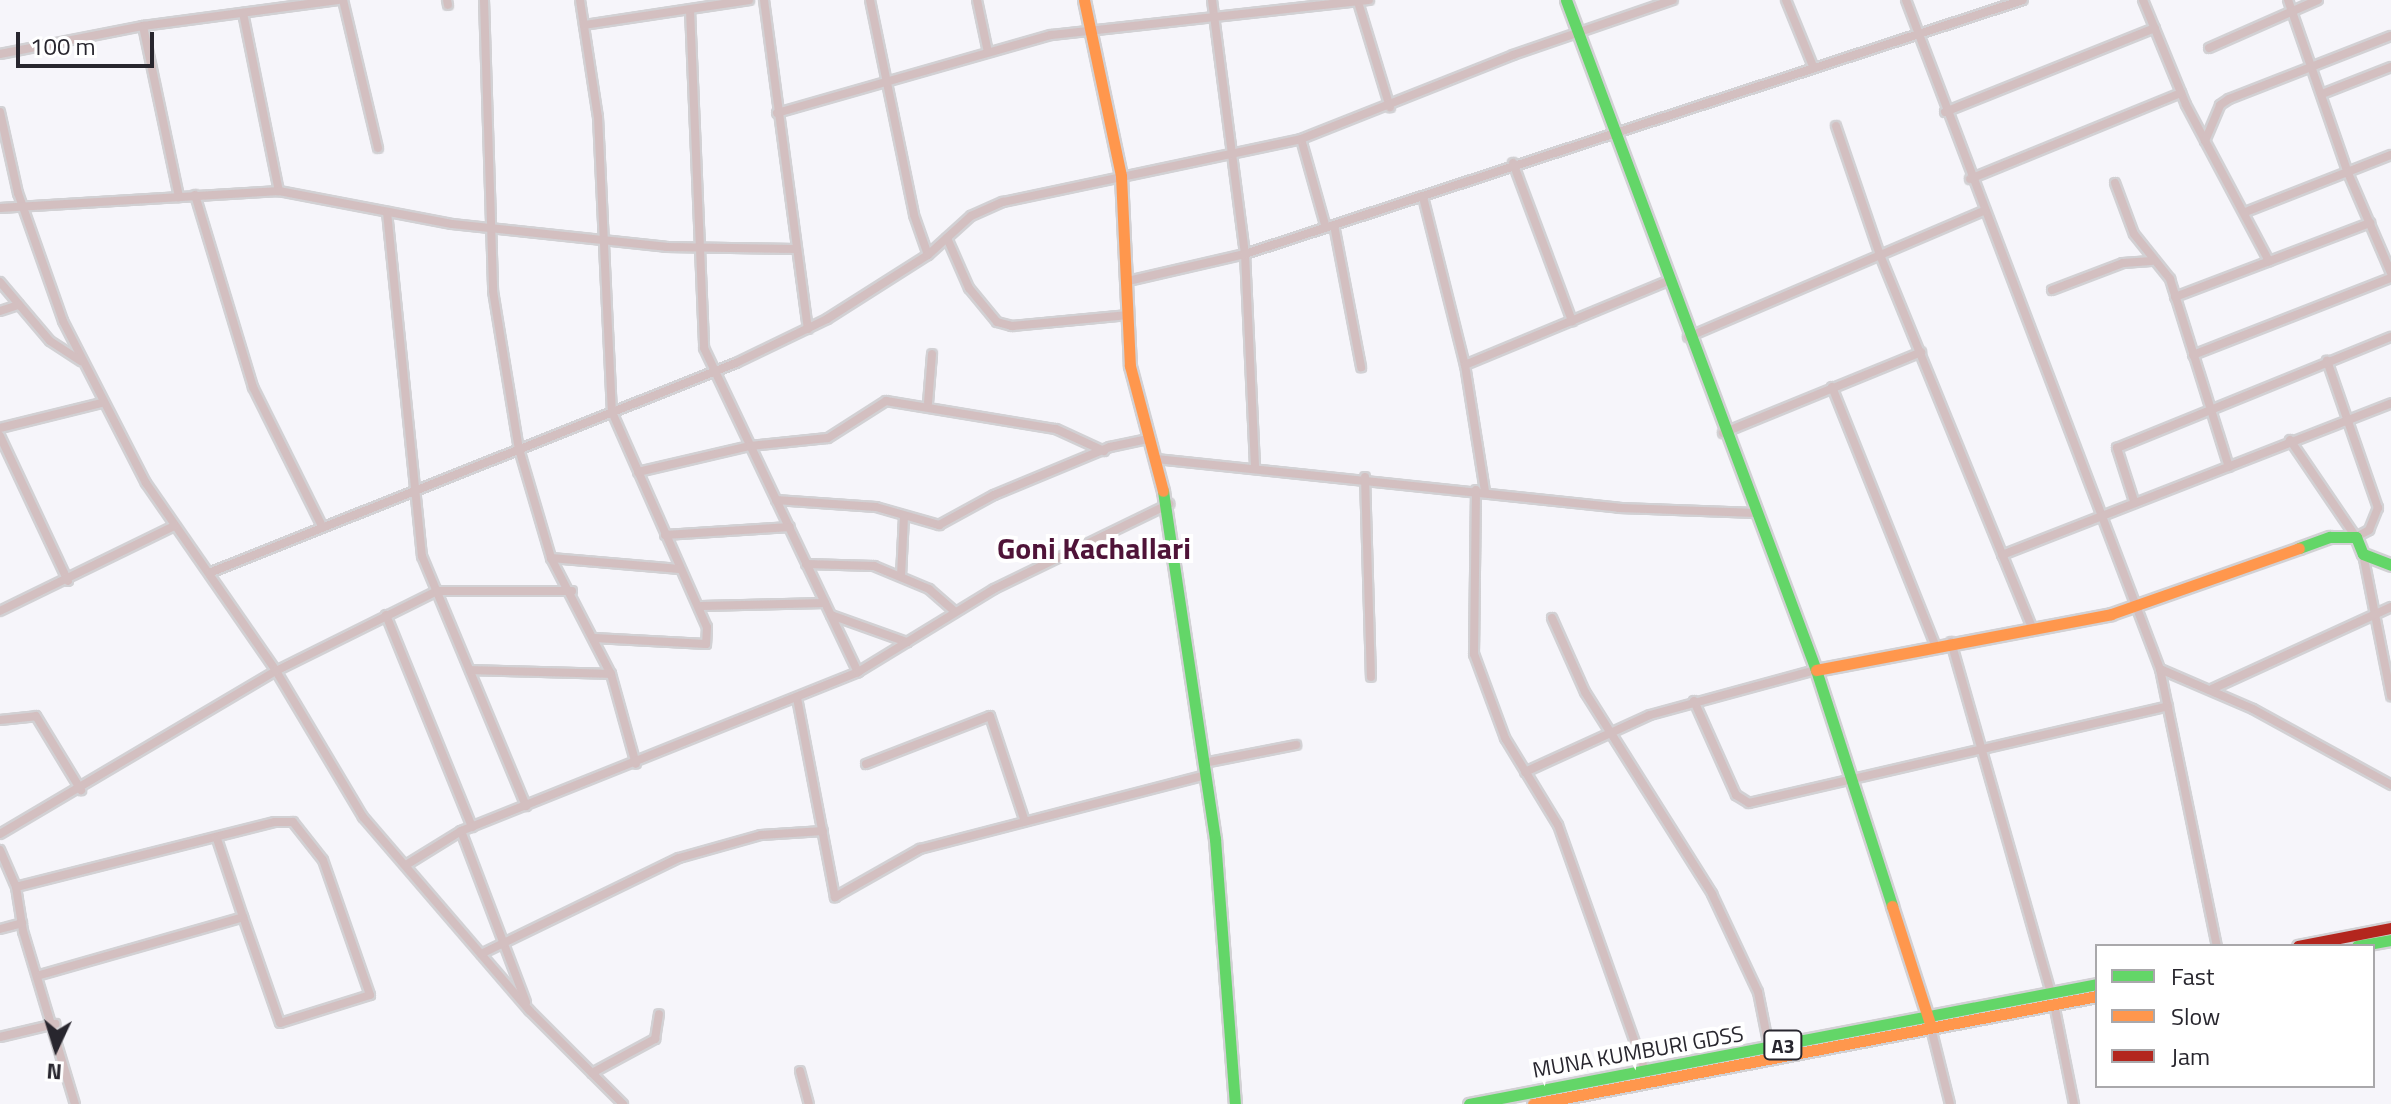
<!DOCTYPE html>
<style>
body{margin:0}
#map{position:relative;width:2391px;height:1104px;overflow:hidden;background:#f6f5fa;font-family:"Titillium Web",sans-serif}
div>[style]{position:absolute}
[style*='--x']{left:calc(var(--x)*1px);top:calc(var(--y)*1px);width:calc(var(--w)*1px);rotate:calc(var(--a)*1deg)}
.roads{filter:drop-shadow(2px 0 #d2d1d4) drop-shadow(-2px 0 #d2d1d4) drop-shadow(0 2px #d2d1d4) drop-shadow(0 -2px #d2d1d4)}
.street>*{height:8px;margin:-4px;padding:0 4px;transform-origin:4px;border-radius:4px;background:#d3bfc0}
.fast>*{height:11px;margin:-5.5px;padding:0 5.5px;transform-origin:5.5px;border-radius:5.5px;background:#63d668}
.slow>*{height:11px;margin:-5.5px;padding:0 5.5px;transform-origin:5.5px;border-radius:5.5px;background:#ff974d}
.jam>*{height:11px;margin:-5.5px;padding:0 5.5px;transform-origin:5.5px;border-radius:5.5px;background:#b3261e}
span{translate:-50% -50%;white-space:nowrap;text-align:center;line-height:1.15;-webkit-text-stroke:8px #fff;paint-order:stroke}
.shield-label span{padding:2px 6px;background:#fff;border:2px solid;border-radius:6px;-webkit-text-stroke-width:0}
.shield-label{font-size:20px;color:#28262e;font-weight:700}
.street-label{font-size:22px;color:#28262e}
.district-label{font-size:30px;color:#4f1338;font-weight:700}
.legend{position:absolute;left:2095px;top:944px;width:280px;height:144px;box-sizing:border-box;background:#fff;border:2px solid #a9a8ab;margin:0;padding:10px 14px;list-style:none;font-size:24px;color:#28262e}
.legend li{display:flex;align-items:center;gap:16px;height:40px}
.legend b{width:40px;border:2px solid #a9a8ab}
.north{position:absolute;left:16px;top:1008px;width:80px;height:80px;-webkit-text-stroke:6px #fff;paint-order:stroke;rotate:184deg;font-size:22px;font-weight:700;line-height:32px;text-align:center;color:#28262e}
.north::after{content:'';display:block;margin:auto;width:28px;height:36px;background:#28262e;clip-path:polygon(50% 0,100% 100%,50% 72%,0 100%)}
.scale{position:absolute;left:16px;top:32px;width:138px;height:36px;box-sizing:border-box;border:4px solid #28262e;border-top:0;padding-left:10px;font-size:24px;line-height:28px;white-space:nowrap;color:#28262e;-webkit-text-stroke:6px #fff;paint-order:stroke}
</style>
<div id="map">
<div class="roads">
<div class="street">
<i style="--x:343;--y:0;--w:152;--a:76.7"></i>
<i style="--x:447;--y:0;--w:5;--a:79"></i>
<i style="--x:484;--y:0;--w:291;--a:88.2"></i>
<i style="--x:493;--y:291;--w:160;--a:80.7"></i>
<i style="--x:519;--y:449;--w:114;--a:73.6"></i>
<i style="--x:551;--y:558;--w:131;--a:62.7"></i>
<i style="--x:611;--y:674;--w:93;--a:74.5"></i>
<i style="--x:580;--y:0;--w:118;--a:81.3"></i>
<i style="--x:598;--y:117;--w:295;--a:87.3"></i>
<i style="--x:612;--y:412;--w:235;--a:66.2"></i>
<i style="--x:707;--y:627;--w:17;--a:93"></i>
<i style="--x:706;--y:644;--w:112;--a:-176.9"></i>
<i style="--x:764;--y:0;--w:332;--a:82.4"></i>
<i style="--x:870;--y:0;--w:219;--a:78.4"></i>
<i style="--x:914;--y:215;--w:42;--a:70.7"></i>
<i style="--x:977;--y:0;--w:53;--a:78.1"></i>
<i style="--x:1212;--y:0;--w:256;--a:82.6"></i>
<i style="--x:1245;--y:254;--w:213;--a:87.3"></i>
<i style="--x:1786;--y:0;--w:71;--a:67.8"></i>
<i style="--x:1906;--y:0;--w:716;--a:69.21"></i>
<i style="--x:2160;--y:669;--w:283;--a:78.4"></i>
<i style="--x:2143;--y:0;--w:113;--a:67.7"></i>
<i style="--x:2186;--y:105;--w:177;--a:62"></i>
<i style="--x:2288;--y:0;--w:183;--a:70.9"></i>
<i style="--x:2348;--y:173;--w:109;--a:66.7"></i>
<i style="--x:1358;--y:2;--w:110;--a:73.1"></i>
<i style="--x:690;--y:10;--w:338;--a:87.6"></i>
<i style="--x:704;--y:348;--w:359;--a:64.6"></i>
<i style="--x:243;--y:13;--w:182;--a:78.6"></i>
<i style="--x:584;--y:25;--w:167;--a:-8.6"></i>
<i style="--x:143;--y:26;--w:175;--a:78.1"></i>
<i style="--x:2209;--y:48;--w:119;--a:-23.8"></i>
<i style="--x:0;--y:54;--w:146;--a:-11.1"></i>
<i style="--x:143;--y:26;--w:197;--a:-7.6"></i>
<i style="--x:2322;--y:94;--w:74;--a:-21.4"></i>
<i style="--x:0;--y:112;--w:83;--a:77.5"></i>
<i style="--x:18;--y:193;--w:136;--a:70.6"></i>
<i style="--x:63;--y:321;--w:182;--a:62.9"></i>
<i style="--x:146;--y:483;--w:229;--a:55.3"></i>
<i style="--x:276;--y:671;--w:170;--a:59.2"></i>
<i style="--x:363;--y:817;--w:255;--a:49.3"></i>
<i style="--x:529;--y:1010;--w:133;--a:45"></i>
<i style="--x:1945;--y:112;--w:226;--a:-21.8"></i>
<i style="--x:777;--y:113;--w:285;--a:-15.9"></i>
<i style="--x:1051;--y:35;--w:320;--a:-6.3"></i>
<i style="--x:1836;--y:126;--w:136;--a:71.2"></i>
<i style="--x:1880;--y:255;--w:403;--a:67.8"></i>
<i style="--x:1301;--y:139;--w:92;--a:74.3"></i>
<i style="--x:2205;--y:141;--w:39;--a:-67"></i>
<i style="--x:2220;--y:105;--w:11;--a:-34"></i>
<i style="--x:2229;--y:99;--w:174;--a:-21.3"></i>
<i style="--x:1513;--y:163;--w:169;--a:69.5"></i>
<i style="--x:1970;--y:179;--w:228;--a:-22.2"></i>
<i style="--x:2115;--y:183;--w:54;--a:69.6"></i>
<i style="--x:2134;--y:234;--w:58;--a:51.3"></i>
<i style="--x:2170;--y:279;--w:197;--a:72.6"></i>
<i style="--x:195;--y:195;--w:201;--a:73.2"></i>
<i style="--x:253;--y:387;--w:153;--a:63.6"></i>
<i style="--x:1423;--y:197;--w:173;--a:76"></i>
<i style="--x:1465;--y:365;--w:128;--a:81"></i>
<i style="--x:0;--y:208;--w:280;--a:-3.5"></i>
<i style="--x:279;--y:191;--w:176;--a:10.8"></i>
<i style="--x:452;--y:224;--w:215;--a:6.1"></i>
<i style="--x:666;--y:247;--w:130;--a:0.9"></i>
<i style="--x:2248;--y:211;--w:154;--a:-21.4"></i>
<i style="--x:387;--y:212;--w:346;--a:84.2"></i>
<i style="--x:422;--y:556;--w:271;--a:67.4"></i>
<i style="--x:1334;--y:225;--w:145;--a:79.2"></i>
<i style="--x:947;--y:238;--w:55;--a:66.3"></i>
<i style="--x:969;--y:288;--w:44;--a:50.5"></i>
<i style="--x:997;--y:322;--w:16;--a:15"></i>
<i style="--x:1012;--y:326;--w:117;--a:-5.4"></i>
<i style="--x:1128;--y:281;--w:120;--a:-13"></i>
<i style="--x:1245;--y:254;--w:818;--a:-18.08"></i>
<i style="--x:0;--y:282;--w:77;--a:49.7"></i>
<i style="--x:50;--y:341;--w:37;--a:33"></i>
<i style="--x:2052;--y:290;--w:76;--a:-20.8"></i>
<i style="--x:2123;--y:263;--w:28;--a:-4"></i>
<i style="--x:2175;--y:297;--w:209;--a:-20.8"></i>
<i style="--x:0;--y:311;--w:20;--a:-18"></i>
<i style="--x:1688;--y:337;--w:322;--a:-23.1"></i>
<i style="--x:2193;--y:355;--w:212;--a:-21.3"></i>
<i style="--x:1465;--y:365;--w:222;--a:-22.5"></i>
<i style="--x:1832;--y:387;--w:278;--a:68.2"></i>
<i style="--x:928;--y:403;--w:49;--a:-85.3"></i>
<i style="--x:0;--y:428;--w:104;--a:-13.9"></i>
<i style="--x:1723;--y:433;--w:214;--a:-22.2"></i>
<i style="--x:0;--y:436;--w:160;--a:64.9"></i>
<i style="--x:2290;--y:440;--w:117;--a:55.8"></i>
<i style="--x:2356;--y:537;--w:15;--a:-28"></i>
<i style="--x:2369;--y:530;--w:24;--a:-68"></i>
<i style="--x:2378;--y:508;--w:156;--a:-109.1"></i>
<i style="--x:1156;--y:459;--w:466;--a:6"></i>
<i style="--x:1619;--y:508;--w:137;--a:2.1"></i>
<i style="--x:638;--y:472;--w:115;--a:-13.1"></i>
<i style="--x:750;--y:446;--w:78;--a:-5.9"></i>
<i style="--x:828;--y:438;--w:69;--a:-32.5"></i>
<i style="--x:886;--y:401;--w:172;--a:9.4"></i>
<i style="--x:1056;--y:429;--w:53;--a:24.6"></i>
<i style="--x:1365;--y:477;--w:200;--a:88.3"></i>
<i style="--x:1476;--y:490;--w:164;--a:90.7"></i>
<i style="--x:1474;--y:654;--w:90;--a:69.7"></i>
<i style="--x:1505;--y:738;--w:102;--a:58.7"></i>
<i style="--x:1558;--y:825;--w:261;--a:70.5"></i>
<i style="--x:776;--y:500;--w:100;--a:4"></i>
<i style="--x:876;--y:507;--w:66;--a:15.9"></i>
<i style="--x:939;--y:525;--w:63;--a:-28.6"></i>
<i style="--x:994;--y:495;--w:126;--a:-22.5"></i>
<i style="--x:1110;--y:447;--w:38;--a:-12"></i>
<i style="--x:2134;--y:501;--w:56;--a:-107.8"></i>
<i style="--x:2117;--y:448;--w:296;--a:-22.1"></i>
<i style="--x:665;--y:535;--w:125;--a:-3.7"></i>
<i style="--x:2363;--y:554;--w:145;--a:78.8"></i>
<i style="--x:2002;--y:555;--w:418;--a:-21.3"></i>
<i style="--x:551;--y:558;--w:129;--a:4.9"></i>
<i style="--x:806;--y:564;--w:68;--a:1.7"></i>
<i style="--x:874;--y:566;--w:60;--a:22.7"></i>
<i style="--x:929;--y:589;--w:33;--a:41"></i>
<i style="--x:209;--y:573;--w:567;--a:-21.73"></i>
<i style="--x:736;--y:363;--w:101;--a:-25.8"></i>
<i style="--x:827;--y:319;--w:120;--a:-32.4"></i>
<i style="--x:928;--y:255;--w:58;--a:-42.2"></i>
<i style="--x:971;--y:216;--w:35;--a:-24"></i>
<i style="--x:1003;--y:202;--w:305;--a:-11.9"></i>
<i style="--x:1301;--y:139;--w:228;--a:-21.6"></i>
<i style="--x:1513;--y:55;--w:169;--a:-19"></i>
<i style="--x:901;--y:576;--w:60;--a:-87.1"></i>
<i style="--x:702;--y:606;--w:123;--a:-1.4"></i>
<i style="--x:0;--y:611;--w:194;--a:-26"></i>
<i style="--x:386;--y:615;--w:229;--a:67.9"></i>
<i style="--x:831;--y:615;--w:81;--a:19.6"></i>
<i style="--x:1552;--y:618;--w:81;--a:66"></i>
<i style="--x:1585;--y:692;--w:239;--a:57.8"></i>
<i style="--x:1712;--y:894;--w:108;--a:64.9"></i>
<i style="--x:1758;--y:992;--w:56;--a:78.7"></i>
<i style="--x:1951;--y:642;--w:365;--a:74.1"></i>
<i style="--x:2160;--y:669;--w:101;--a:23.3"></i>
<i style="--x:2253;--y:709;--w:158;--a:28.8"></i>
<i style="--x:471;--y:670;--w:140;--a:1.6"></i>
<i style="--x:2212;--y:689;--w:197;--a:-24.6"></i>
<i style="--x:797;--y:698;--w:203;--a:79.2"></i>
<i style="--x:835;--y:897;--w:98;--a:-29.5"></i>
<i style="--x:920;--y:849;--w:295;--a:-14.5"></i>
<i style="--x:1694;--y:701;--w:103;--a:65.9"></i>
<i style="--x:1736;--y:795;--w:15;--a:32"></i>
<i style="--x:1749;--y:803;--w:430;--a:-13"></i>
<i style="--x:0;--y:720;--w:36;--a:-6"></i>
<i style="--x:36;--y:716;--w:87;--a:58.7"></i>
<i style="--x:1204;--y:763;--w:94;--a:-11.1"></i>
<i style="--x:866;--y:764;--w:133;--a:-21.2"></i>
<i style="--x:990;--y:716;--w:108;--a:71.7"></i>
<i style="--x:1525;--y:772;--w:137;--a:-24.5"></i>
<i style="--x:1650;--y:715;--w:172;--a:-15.2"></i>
<i style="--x:461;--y:831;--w:183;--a:69.2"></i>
<i style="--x:0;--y:834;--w:321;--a:-30.6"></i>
<i style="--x:276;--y:671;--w:180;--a:-26.4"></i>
<i style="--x:437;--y:591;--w:135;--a:0"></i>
<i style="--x:0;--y:850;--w:40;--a:66.6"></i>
<i style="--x:16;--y:887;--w:45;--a:81"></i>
<i style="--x:23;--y:931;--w:181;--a:73.3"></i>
<i style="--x:406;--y:865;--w:65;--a:-31.7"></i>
<i style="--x:461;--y:831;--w:428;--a:-21.8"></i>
<i style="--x:858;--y:672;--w:159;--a:-31.4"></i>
<i style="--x:994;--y:589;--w:195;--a:-25.9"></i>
<i style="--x:16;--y:887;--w:267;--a:-14.1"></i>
<i style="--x:275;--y:822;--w:18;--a:0"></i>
<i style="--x:293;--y:822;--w:48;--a:51.7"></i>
<i style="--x:323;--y:860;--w:143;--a:70.8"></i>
<i style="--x:370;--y:995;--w:94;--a:162.7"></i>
<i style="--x:280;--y:1023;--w:112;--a:-109.2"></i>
<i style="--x:0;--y:929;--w:23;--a:-15"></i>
<i style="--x:481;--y:954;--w:220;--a:-25.9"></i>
<i style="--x:679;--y:858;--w:85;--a:-15.7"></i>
<i style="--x:761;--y:835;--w:62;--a:-3.7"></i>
<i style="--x:40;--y:975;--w:211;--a:-15.9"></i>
<i style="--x:243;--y:917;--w:82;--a:-108.4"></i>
<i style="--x:2054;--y:1004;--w:102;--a:78.7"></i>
<i style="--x:1931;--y:1028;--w:78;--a:76"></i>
<i style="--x:0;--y:1037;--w:57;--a:-13.3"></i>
<i style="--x:800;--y:1071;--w:34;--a:75"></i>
<i style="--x:592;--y:1073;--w:72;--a:-28.4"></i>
<i style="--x:655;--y:1039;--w:25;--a:-81"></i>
</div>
<div class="fast">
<i style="--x:1566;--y:0;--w:715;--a:69.54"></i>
<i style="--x:1816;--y:670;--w:248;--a:72.1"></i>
<i style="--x:1163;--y:491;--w:352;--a:81.5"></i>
<i style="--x:1215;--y:839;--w:266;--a:85.7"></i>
<i style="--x:2299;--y:548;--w:33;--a:-20"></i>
<i style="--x:2330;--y:537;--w:26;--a:0"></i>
<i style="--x:2356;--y:537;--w:18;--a:68"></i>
<i style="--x:2363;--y:554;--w:30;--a:21"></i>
<i style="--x:2357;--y:946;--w:35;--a:-10"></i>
<i style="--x:1469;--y:1104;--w:639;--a:-10.82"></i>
</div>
<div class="slow">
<i style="--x:1084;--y:0;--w:180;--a:78.1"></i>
<i style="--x:1121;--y:176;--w:190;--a:87.3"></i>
<i style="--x:1130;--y:366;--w:129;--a:75.2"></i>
<i style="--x:1816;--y:670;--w:300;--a:-10.7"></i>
<i style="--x:2111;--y:614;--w:199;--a:-19.3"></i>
<i style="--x:1892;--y:906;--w:124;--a:72.1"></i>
<i style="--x:1533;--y:1104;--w:574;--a:-10.84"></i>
</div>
<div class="jam">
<i style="--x:2298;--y:946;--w:95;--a:-11"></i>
</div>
</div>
<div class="shield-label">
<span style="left:1783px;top:1045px">A3</span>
</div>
<div class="street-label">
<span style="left:1638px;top:1052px;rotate:-10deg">MUNA KUMBURI GDSS</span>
</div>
<div class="district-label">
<span style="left:1094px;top:548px">Goni Kachallari</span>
</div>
<ul class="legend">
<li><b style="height:10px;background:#63d668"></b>Fast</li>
<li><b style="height:10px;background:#ff974d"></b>Slow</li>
<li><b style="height:10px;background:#b3261e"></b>Jam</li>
</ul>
<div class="north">N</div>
<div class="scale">100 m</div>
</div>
